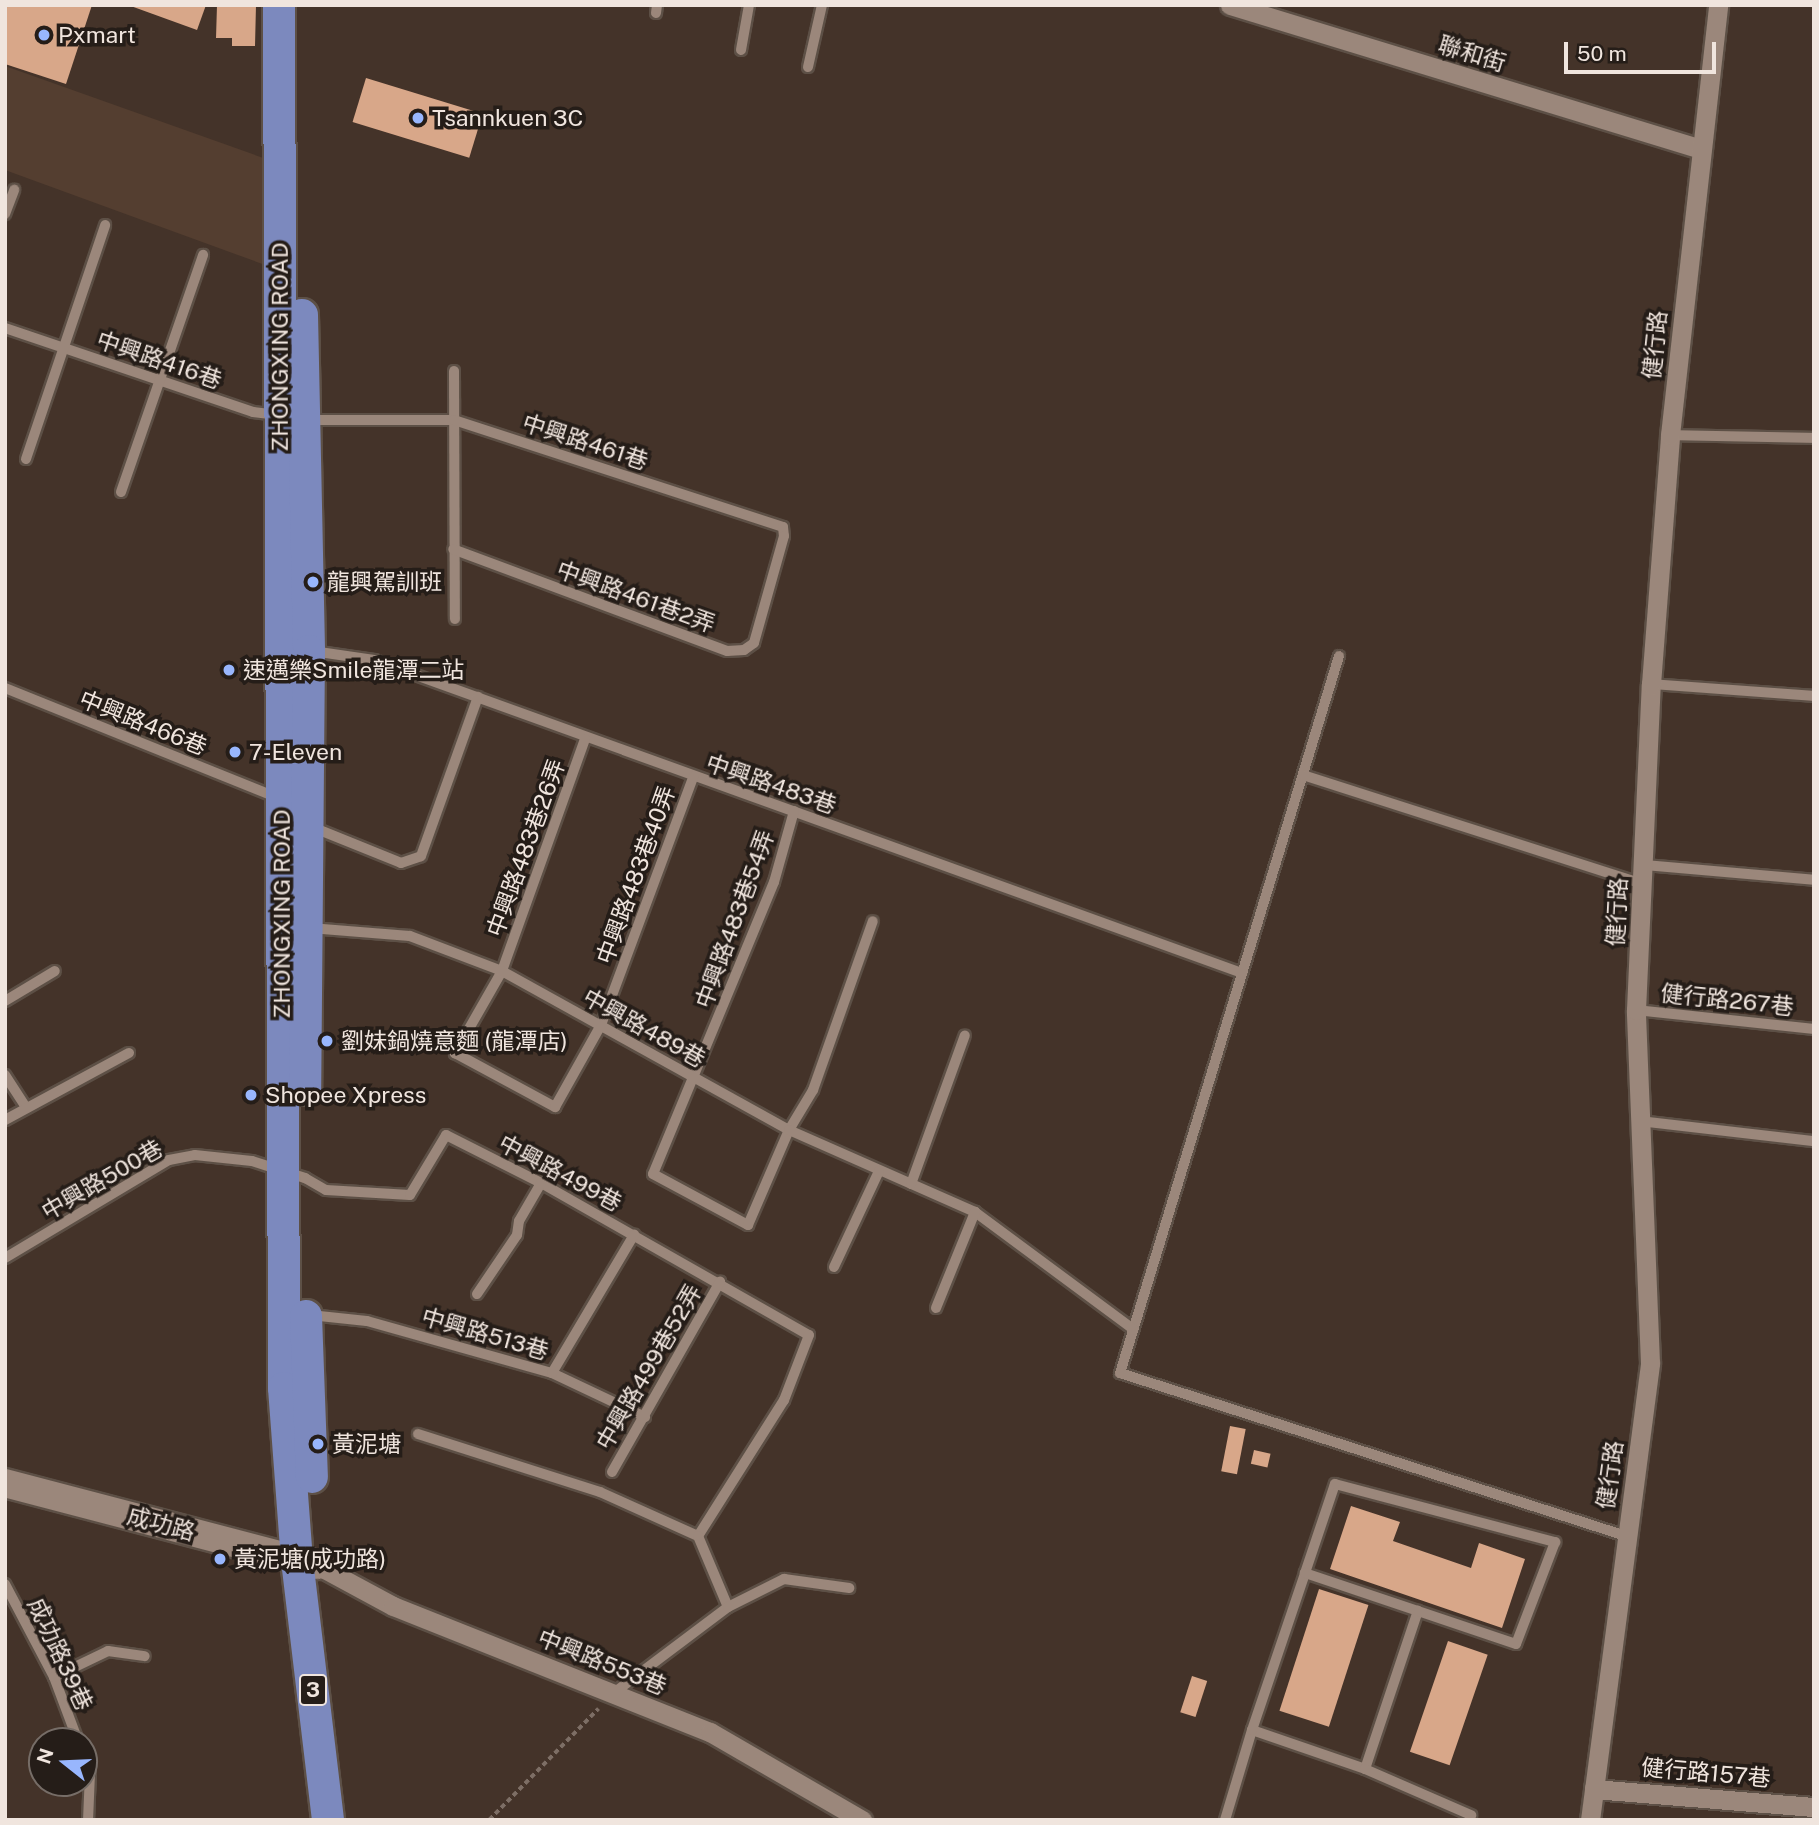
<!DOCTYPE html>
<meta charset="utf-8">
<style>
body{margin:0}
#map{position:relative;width:1819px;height:1825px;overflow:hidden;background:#443329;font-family:"Public Sans","Noto Sans TC",sans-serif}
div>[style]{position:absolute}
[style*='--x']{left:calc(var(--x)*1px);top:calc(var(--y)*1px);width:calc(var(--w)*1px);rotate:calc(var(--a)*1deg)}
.built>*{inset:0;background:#543e30}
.building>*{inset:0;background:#d8a789;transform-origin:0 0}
.path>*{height:3.5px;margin-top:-1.75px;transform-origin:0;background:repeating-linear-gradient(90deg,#7d6e65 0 5px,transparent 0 8.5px)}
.roads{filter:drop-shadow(2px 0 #5d5046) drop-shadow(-2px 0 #5d5046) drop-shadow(0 2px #5d5046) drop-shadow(0 -2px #5d5046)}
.lane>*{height:10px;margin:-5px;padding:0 5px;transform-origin:5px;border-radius:5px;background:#9b877b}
.street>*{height:19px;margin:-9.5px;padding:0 9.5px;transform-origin:9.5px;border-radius:9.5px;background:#9b877b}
.secondary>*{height:28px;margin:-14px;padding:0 14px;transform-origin:14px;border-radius:14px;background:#9b877b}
.primary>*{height:32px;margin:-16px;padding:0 16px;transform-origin:16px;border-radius:16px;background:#7c89be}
.dots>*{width:19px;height:19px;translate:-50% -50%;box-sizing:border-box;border:4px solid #251d18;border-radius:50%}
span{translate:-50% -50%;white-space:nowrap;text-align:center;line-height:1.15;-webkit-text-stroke:7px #251d18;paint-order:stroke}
.shield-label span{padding:2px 5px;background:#251d18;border:2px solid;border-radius:5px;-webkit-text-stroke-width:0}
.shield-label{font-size:21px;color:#f0e5de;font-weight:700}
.poi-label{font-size:23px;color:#f0e5de}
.left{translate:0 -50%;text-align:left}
.street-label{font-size:23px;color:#f0e5de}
.frame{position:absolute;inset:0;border:7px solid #f0e5de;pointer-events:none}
.north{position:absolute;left:28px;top:1727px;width:70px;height:70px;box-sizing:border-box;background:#251d18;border:2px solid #766d67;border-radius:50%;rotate:288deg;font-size:19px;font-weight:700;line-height:28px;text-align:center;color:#f0e5de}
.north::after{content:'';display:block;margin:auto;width:24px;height:32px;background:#98b6fd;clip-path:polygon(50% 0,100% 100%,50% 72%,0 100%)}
.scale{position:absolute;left:1564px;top:42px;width:152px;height:32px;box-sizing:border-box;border:4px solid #f0e5de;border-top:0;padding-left:9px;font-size:21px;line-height:24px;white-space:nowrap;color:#f0e5de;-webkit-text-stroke:5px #251d18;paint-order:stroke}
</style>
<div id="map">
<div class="built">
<i style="clip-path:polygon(5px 66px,269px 160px,268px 266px,5px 170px)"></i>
</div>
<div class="building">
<i style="clip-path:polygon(5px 5px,92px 5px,66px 84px,5px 64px)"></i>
<i style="clip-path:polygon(128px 5px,206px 5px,197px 30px)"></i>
<i style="clip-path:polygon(217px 5px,256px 5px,255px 46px,232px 46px,232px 38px,216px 38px)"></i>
<i style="left:366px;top:78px;width:122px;height:46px;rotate:17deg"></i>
<i style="left:1230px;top:1426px;width:16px;height:46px;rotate:11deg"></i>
<i style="left:1254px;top:1450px;width:17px;height:14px;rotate:13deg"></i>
<i style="clip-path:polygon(1351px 1506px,1400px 1522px,1393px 1541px,1471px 1568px,1479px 1543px,1525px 1559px,1502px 1628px,1330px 1569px)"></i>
<i style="left:1319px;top:1589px;width:52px;height:128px;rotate:18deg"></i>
<i style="left:1448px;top:1641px;width:42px;height:117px;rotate:19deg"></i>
<i style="left:1192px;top:1676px;width:16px;height:38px;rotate:18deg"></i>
</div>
<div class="path">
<i style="--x:489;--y:1820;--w:156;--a:-45.5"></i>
</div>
<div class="roads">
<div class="lane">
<i style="--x:656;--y:13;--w:8;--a:-83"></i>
<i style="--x:741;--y:50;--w:46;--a:-79.9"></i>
<i style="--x:808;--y:67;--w:64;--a:-77.3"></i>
<i style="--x:5;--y:214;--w:26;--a:-69"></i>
<i style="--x:5;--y:328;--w:262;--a:18.7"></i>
<i style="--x:253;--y:412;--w:25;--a:7"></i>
<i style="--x:454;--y:371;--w:248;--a:89.8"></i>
<i style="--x:310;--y:420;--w:144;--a:0"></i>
<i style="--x:454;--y:420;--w:346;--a:18"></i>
<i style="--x:783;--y:527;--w:9;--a:84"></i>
<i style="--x:784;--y:536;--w:111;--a:105.7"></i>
<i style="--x:754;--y:643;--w:12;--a:145"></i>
<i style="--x:744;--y:650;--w:17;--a:177"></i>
<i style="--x:727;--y:651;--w:292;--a:-159.6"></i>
<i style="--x:1670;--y:435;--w:144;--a:1.2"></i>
<i style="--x:26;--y:459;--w:247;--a:-71.3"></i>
<i style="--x:121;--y:492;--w:251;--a:-70.9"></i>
<i style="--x:312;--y:651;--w:63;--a:8.3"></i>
<i style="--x:374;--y:660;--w:923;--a:19.83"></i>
<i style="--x:1339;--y:656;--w:750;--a:106.98"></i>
<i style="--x:1120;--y:1373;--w:532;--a:17.86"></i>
<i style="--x:1651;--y:684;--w:163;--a:4.2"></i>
<i style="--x:5;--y:688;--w:292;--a:21.9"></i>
<i style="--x:585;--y:739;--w:246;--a:109.7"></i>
<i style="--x:502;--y:971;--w:95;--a:119.8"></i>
<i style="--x:455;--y:1053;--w:114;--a:28.4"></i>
<i style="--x:555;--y:1107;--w:94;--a:-60.7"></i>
<i style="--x:601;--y:1025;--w:265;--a:-69.6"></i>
<i style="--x:1303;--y:775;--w:356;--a:17.8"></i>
<i style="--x:794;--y:811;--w:74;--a:105.7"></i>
<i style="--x:774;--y:882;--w:316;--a:112.5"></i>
<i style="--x:653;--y:1174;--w:108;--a:28.2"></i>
<i style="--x:748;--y:1225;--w:103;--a:-66.7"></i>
<i style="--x:789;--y:1130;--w:47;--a:-59"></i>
<i style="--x:813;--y:1090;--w:179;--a:-70.5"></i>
<i style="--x:312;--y:827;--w:96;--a:22"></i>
<i style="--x:401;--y:863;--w:21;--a:-19"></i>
<i style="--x:421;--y:856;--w:169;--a:-70.3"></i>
<i style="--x:1644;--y:865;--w:171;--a:5"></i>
<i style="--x:310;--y:928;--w:100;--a:4.6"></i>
<i style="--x:410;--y:936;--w:98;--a:20.8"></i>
<i style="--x:502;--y:971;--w:328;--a:29"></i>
<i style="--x:789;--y:1130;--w:203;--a:23.8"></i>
<i style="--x:975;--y:1212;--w:197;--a:36.5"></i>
<i style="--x:5;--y:1001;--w:58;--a:-31"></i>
<i style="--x:1636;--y:1010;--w:179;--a:6.1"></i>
<i style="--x:5;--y:1075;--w:38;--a:57"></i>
<i style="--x:5;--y:1120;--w:141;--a:-28.4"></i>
<i style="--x:1640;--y:1121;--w:175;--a:6.6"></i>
<i style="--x:911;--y:1184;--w:158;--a:-70.1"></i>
<i style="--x:5;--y:1258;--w:191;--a:-30.9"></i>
<i style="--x:169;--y:1160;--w:26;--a:-11"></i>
<i style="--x:195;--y:1155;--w:57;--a:6"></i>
<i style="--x:252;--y:1161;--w:56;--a:17.8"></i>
<i style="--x:305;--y:1178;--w:24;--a:30"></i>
<i style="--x:326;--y:1190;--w:84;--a:3.4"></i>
<i style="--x:410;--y:1195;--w:70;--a:-59"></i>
<i style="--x:446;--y:1135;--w:106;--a:26.8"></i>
<i style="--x:541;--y:1183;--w:308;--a:29.6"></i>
<i style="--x:809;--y:1335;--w:70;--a:111"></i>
<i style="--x:784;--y:1400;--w:161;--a:122.3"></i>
<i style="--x:834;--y:1267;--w:106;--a:-64.9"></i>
<i style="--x:477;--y:1294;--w:71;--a:-55.9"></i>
<i style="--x:517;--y:1235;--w:14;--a:-82"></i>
<i style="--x:519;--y:1221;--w:44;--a:-59.9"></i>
<i style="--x:936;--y:1308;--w:104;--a:-67.9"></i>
<i style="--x:310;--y:1315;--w:57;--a:6"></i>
<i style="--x:367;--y:1321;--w:192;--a:15.7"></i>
<i style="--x:552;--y:1373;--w:103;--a:25.3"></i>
<i style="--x:552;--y:1373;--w:161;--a:-59.3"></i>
<i style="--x:418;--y:1434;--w:191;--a:17.7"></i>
<i style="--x:600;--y:1492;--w:107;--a:24.2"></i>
<i style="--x:698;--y:1536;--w:77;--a:67.1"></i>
<i style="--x:612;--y:1472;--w:219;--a:-60.4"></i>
<i style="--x:5;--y:1584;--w:105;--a:62.2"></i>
<i style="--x:54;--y:1677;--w:68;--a:69.4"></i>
<i style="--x:54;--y:1677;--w:60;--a:-25.7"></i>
<i style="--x:108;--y:1651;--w:37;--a:8"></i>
<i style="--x:615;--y:1692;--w:141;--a:-37"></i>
<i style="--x:728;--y:1607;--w:63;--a:-26.6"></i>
<i style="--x:784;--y:1579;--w:66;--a:7.9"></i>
<i style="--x:1252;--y:1730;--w:120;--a:19"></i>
<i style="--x:1365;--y:1769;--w:167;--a:-71.5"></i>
<i style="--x:84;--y:1756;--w:18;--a:71"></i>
<i style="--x:90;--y:1773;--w:47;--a:92.4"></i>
<i style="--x:1365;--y:1769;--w:116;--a:23.5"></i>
<i style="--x:1225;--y:1820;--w:94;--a:-73.3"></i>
<i style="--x:1252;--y:1730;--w:166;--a:-71.3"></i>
<i style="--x:1305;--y:1573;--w:94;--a:-71.4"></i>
<i style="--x:1335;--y:1484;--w:228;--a:14.8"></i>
<i style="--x:1555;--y:1542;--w:109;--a:110.9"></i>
<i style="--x:1516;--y:1644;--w:223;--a:-161.4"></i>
</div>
<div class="street">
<i style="--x:1230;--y:5;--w:492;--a:17"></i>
<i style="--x:317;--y:1565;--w:86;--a:28.3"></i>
<i style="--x:393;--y:1606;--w:341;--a:21.7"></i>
<i style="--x:710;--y:1732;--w:176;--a:30.1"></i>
<i style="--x:1594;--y:1789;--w:221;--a:4.7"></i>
<i style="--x:1590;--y:1820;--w:461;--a:-82.5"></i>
<i style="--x:1650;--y:1363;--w:353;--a:-92.3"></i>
<i style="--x:1636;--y:1010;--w:326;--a:-87.4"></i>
<i style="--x:1651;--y:684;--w:250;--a:-85.6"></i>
<i style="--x:1670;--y:435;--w:433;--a:-83.6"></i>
</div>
<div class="secondary">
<i style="--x:5;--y:1483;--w:323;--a:14.7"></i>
</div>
<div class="primary">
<i style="--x:279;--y:5;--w:1383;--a:89.79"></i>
<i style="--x:284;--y:1388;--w:172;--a:85.7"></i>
<i style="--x:297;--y:1560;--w:262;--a:83.2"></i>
<i style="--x:302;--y:315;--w:336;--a:88.8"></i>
<i style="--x:309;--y:651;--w:438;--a:90.5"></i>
<i style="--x:306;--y:1316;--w:161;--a:87.9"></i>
</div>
</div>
<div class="dots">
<i style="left:44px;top:35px;background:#98b6fd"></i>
<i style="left:418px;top:118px;background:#98b6fd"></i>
<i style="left:313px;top:582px;background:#98b6fd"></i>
<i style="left:229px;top:670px;background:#98b6fd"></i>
<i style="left:235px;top:752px;background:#98b6fd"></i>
<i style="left:327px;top:1041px;background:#98b6fd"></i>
<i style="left:251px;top:1095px;background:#98b6fd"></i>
<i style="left:318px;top:1444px;background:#98b6fd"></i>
<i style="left:220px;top:1559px;background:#98b6fd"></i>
</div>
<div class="shield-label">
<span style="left:313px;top:1690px">3</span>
</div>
<div class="poi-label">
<span class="left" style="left:58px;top:35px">Pxmart</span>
<span class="left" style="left:432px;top:118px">Tsannkuen 3C</span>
<span class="left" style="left:327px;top:582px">龍興駕訓班</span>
<span class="left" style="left:243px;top:670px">速邁樂Smile龍潭二站</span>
<span class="left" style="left:249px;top:752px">7-Eleven</span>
<span class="left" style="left:341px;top:1041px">劉妹鍋燒意麵 (龍潭店)</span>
<span class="left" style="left:265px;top:1095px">Shopee Xpress</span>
<span class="left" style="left:332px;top:1444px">黃泥塘</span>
<span class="left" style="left:234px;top:1559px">黃泥塘(成功路)</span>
</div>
<div class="street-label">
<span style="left:1472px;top:54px;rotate:17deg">聯和街</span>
<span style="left:1655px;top:345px;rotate:-84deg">健行路</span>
<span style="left:280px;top:347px;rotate:-90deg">ZHONGXING ROAD</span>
<span style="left:159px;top:360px;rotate:19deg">中興路416巷</span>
<span style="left:585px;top:442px;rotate:18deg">中興路461巷</span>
<span style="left:636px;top:597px;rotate:20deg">中興路461巷2弄</span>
<span style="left:143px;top:723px;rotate:22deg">中興路466巷</span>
<span style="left:771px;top:784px;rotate:19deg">中興路483巷</span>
<span style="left:526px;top:848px;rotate:-70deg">中興路483巷26弄</span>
<span style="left:636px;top:875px;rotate:-70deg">中興路483巷40弄</span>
<span style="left:1617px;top:912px;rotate:-87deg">健行路</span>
<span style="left:282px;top:914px;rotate:-90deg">ZHONGXING ROAD</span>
<span style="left:735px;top:919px;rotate:-70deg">中興路483巷54弄</span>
<span style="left:1727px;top:1000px;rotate:6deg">健行路267巷</span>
<span style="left:644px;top:1028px;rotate:29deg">中興路489巷</span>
<span style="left:560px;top:1173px;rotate:28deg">中興路499巷</span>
<span style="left:102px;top:1180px;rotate:-30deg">中興路500巷</span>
<span style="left:485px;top:1334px;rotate:16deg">中興路513巷</span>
<span style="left:649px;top:1367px;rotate:-60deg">中興路499巷52弄</span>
<span style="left:1610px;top:1475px;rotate:-82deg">健行路</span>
<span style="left:161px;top:1524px;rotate:15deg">成功路</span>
<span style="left:60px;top:1654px;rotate:65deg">成功路39巷</span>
<span style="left:602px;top:1662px;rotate:22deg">中興路553巷</span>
<span style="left:1706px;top:1773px;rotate:5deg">健行路157巷</span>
</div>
<div class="frame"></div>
<div class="north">N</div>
<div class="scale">50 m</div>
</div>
